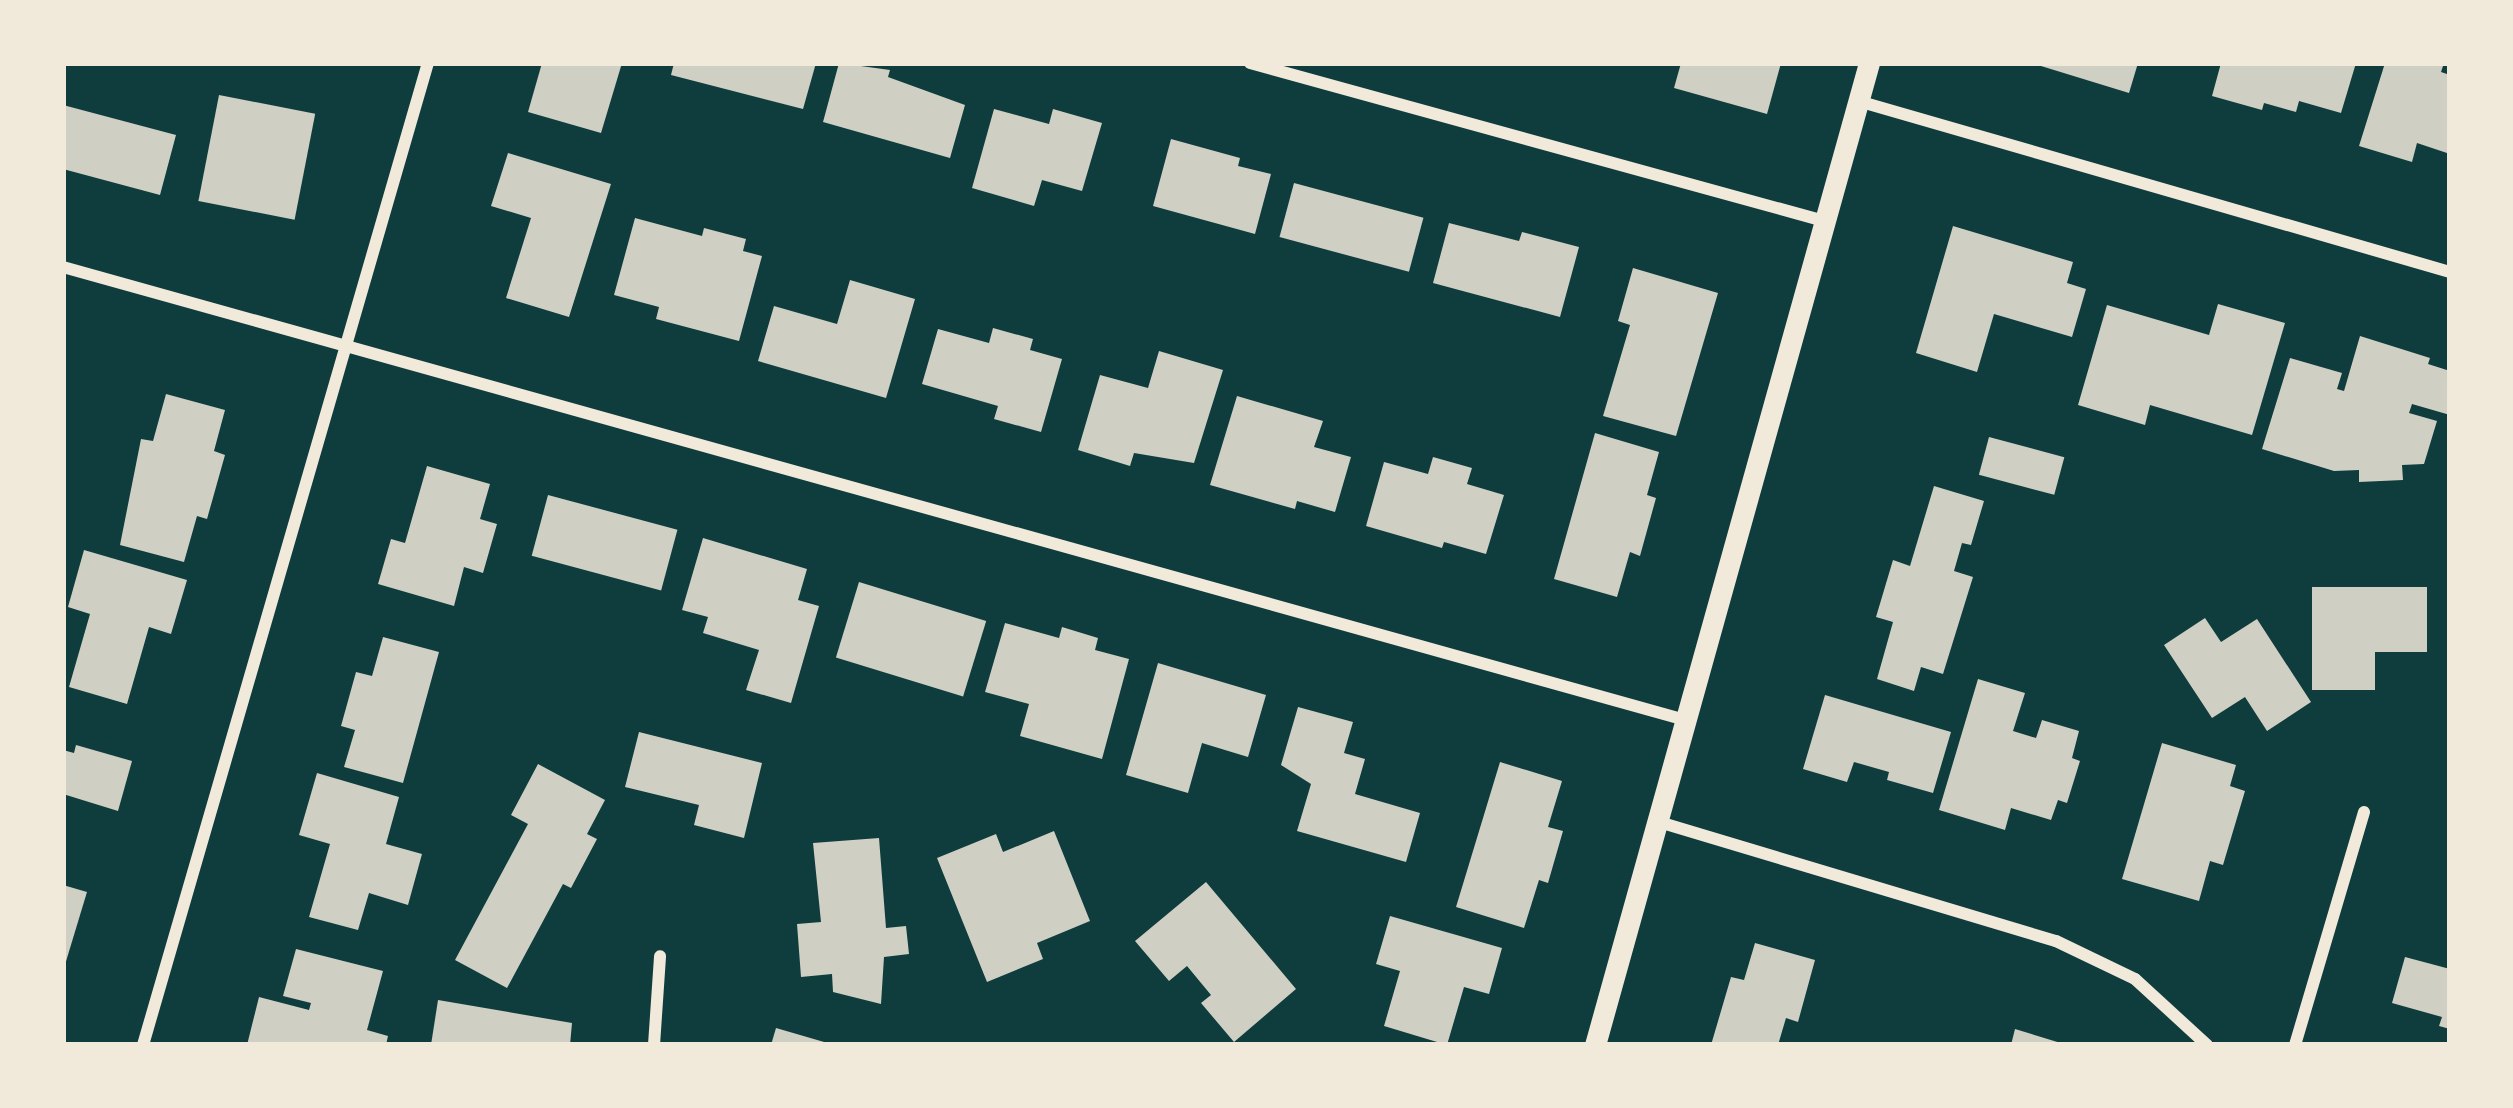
<!DOCTYPE html>
<style>
body{margin:0}
#map{position:relative;width:2513px;height:1108px;overflow:hidden;background:#0f3d3e;font-family:"Archivo Narrow",sans-serif}
div>[style]{position:absolute}
[style*='--x']{left:calc(var(--x)*1px);top:calc(var(--y)*1px);width:calc(var(--w)*1px);rotate:calc(var(--a)*1deg)}
.building>*{inset:0;background:#cfcfc3;transform-origin:0 0}
.minor>*{height:12px;margin:-6px;padding:0 6px;transform-origin:6px;border-radius:6px;background:#f1e9da}
.tertiary>*{height:21px;margin:-10.5px;padding:0 10.5px;transform-origin:10.5px;border-radius:10.5px;background:#f1e9da}
span{translate:-50% -50%;white-space:nowrap;text-align:center;line-height:1.15;-webkit-text-stroke:9px #f1e9da;paint-order:stroke}
.frame{position:absolute;inset:0;border:66px solid #f1e9da;pointer-events:none}
</style>
<div id="map">
<div class="building">
<i style="clip-path:polygon(542px 63px,622px 63px,601px 133px,528px 112px)"></i>
<i style="clip-path:polygon(674px 63px,816px 63px,803px 109px,671px 75px)"></i>
<i style="clip-path:polygon(839px 63px,890px 70px,888px 77px,965px 105px,950px 158px,823px 122px)"></i>
<i style="clip-path:polygon(1681px 63px,1781px 63px,1767px 114px,1674px 88px)"></i>
<i style="clip-path:polygon(2031px 63px,2138px 63px,2129px 93px)"></i>
<i style="clip-path:polygon(2221px 63px,2356px 63px,2341px 113px,2299px 101px,2296px 112px,2264px 103px,2262px 110px,2212px 96px)"></i>
<i style="clip-path:polygon(2385px 63px,2444px 63px,2441px 72px,2450px 75px,2450px 154px,2417px 143px,2412px 162px,2359px 146px)"></i>
<i style="left:219px;top:95px;width:98px;height:108px;rotate:11deg"></i>
<i style="clip-path:polygon(63px 105px,176px 135px,160px 195px,63px 169px)"></i>
<i style="clip-path:polygon(994px 109px,1049px 124px,1053px 109px,1102px 123px,1082px 191px,1042px 180px,1034px 206px,972px 188px)"></i>
<i style="clip-path:polygon(1171px 139px,1240px 158px,1238px 166px,1271px 174px,1255px 234px,1153px 206px)"></i>
<i style="clip-path:polygon(508px 153px,611px 184px,569px 317px,506px 298px,531px 218px,491px 206px)"></i>
<i style="left:1294px;top:183px;width:134px;height:56px;rotate:15deg"></i>
<i style="clip-path:polygon(635px 218px,702px 236px,704px 228px,746px 239px,743px 251px,762px 256px,739px 341px,656px 319px,659px 307px,614px 295px)"></i>
<i style="clip-path:polygon(1449px 223px,1519px 241px,1522px 232px,1579px 247px,1560px 317px,1433px 283px)"></i>
<i style="clip-path:polygon(1953px 226px,2073px 262px,2067px 283px,2086px 289px,2072px 337px,1994px 314px,1977px 372px,1916px 353px)"></i>
<i style="clip-path:polygon(1633px 268px,1718px 293px,1676px 436px,1603px 416px,1630px 325px,1618px 321px)"></i>
<i style="clip-path:polygon(850px 280px,915px 299px,886px 398px,758px 361px,774px 306px,837px 324px)"></i>
<i style="clip-path:polygon(2218px 304px,2285px 323px,2252px 435px,2150px 405px,2145px 425px,2078px 405px,2107px 305px,2209px 335px)"></i>
<i style="clip-path:polygon(993px 328px,1033px 339px,1030px 350px,1062px 359px,1041px 432px,994px 419px,998px 406px,922px 384px,938px 329px,989px 343px)"></i>
<i style="clip-path:polygon(2360px 336px,2430px 358px,2428px 364px,2450px 371px,2450px 415px,2412px 404px,2409px 413px,2437px 421px,2424px 464px,2402px 465px,2403px 480px,2359px 482px,2359px 470px,2334px 471px,2262px 449px,2290px 358px,2342px 373px,2337px 389px,2344px 391px)"></i>
<i style="clip-path:polygon(1159px 351px,1223px 370px,1194px 463px,1134px 453px,1130px 466px,1078px 450px,1100px 375px,1148px 388px)"></i>
<i style="clip-path:polygon(166px 394px,225px 410px,214px 451px,225px 455px,207px 519px,197px 516px,184px 562px,120px 545px,141px 439px,153px 441px)"></i>
<i style="clip-path:polygon(1237px 396px,1323px 421px,1314px 447px,1351px 457px,1335px 512px,1297px 501px,1295px 509px,1210px 485px)"></i>
<i style="clip-path:polygon(1595px 433px,1659px 452px,1647px 495px,1656px 498px,1640px 556px,1630px 552px,1617px 597px,1554px 579px)"></i>
<i style="left:1989px;top:437px;width:78px;height:39px;rotate:15deg"></i>
<i style="clip-path:polygon(1433px 457px,1472px 468px,1467px 484px,1504px 495px,1486px 554px,1444px 542px,1442px 548px,1366px 526px,1384px 462px,1428px 474px)"></i>
<i style="clip-path:polygon(427px 466px,490px 484px,480px 519px,497px 524px,483px 573px,464px 567px,454px 606px,378px 584px,391px 539px,405px 543px)"></i>
<i style="clip-path:polygon(1934px 486px,1984px 501px,1971px 545px,1962px 543px,1954px 571px,1973px 577px,1943px 674px,1921px 667px,1914px 691px,1877px 679px,1893px 622px,1876px 617px,1893px 560px,1910px 566px)"></i>
<i style="left:548px;top:495px;width:134px;height:63px;rotate:15deg"></i>
<i style="clip-path:polygon(703px 538px,807px 569px,798px 600px,819px 606px,791px 703px,746px 690px,759px 650px,703px 633px,708px 617px,682px 610px)"></i>
<i style="clip-path:polygon(84px 550px,187px 580px,171px 634px,149px 627px,127px 704px,69px 687px,90px 614px,68px 607px)"></i>
<i style="left:859px;top:582px;width:133px;height:79px;rotate:17deg"></i>
<i style="clip-path:polygon(2312px 587px,2427px 587px,2427px 652px,2375px 652px,2375px 690px,2312px 690px)"></i>
<i style="clip-path:polygon(2205px 618px,2221px 642px,2257px 619px,2311px 702px,2267px 731px,2245px 697px,2212px 718px,2164px 645px)"></i>
<i style="clip-path:polygon(1005px 623px,1059px 638px,1062px 627px,1098px 638px,1095px 650px,1129px 659px,1102px 759px,1020px 736px,1029px 704px,985px 692px)"></i>
<i style="clip-path:polygon(383px 637px,439px 652px,403px 783px,344px 767px,355px 730px,341px 726px,356px 672px,372px 676px)"></i>
<i style="clip-path:polygon(1158px 663px,1266px 695px,1248px 757px,1202px 743px,1188px 793px,1126px 775px)"></i>
<i style="clip-path:polygon(1978px 679px,2025px 693px,2013px 731px,2036px 738px,2042px 720px,2079px 731px,2072px 758px,2080px 761px,2067px 803px,2058px 800px,2051px 820px,2011px 808px,2005px 830px,1939px 810px)"></i>
<i style="clip-path:polygon(1825px 695px,1951px 732px,1933px 793px,1887px 780px,1889px 772px,1854px 762px,1847px 782px,1803px 769px)"></i>
<i style="clip-path:polygon(1298px 707px,1353px 722px,1344px 753px,1365px 759px,1355px 794px,1420px 813px,1406px 862px,1297px 831px,1311px 784px,1281px 765px)"></i>
<i style="clip-path:polygon(639px 732px,762px 763px,744px 838px,694px 825px,699px 805px,625px 787px)"></i>
<i style="clip-path:polygon(2162px 743px,2236px 765px,2230px 786px,2245px 791px,2223px 865px,2210px 861px,2199px 901px,2122px 879px)"></i>
<i style="clip-path:polygon(76px 745px,132px 761px,118px 811px,63px 794px,63px 750px,74px 753px)"></i>
<i style="clip-path:polygon(1500px 762px,1562px 781px,1548px 827px,1563px 831px,1548px 883px,1539px 880px,1524px 928px,1456px 907px)"></i>
<i style="clip-path:polygon(538px 764px,605px 800px,587px 834px,597px 839px,571px 888px,563px 884px,507px 988px,455px 960px,528px 824px,511px 815px)"></i>
<i style="clip-path:polygon(317px 773px,399px 797px,386px 844px,422px 854px,408px 905px,369px 893px,358px 930px,309px 917px,330px 844px,299px 835px)"></i>
<i style="clip-path:polygon(1054px 831px,1090px 921px,1037px 943px,1043px 959px,987px 982px,937px 858px,996px 834px,1003px 852px)"></i>
<i style="clip-path:polygon(879px 838px,886px 928px,906px 926px,909px 954px,884px 957px,881px 1004px,833px 992px,832px 974px,801px 977px,797px 924px,821px 922px,813px 843px)"></i>
<i style="clip-path:polygon(1206px 882px,1296px 989px,1234px 1042px,1201px 1003px,1211px 995px,1187px 966px,1169px 981px,1135px 941px)"></i>
<i style="clip-path:polygon(63px 885px,87px 892px,64px 968px,63px 968px)"></i>
<i style="clip-path:polygon(1390px 916px,1502px 948px,1489px 994px,1464px 987px,1447px 1045px,1384px 1026px,1400px 971px,1376px 964px)"></i>
<i style="clip-path:polygon(1755px 943px,1815px 960px,1798px 1022px,1786px 1018px,1778px 1045px,1711px 1045px,1731px 977px,1744px 980px)"></i>
<i style="clip-path:polygon(296px 949px,383px 971px,367px 1030px,388px 1036px,386px 1045px,247px 1045px,259px 997px,309px 1010px,311px 1003px,283px 996px)"></i>
<i style="clip-path:polygon(2405px 957px,2450px 969px,2450px 1029px,2439px 1026px,2442px 1017px,2392px 1003px)"></i>
<i style="clip-path:polygon(438px 1000px,572px 1023px,570px 1045px,431px 1045px)"></i>
<i style="clip-path:polygon(776px 1028px,831px 1044px,831px 1045px,771px 1045px)"></i>
<i style="clip-path:polygon(2015px 1029px,2064px 1044px,2063px 1045px,2011px 1045px)"></i>
</div>
<div class="minor">
<i style="--x:1250;--y:63;--w:595;--a:15.39"></i>
<i style="--x:1858;--y:101;--w:616;--a:16.11"></i>
<i style="--x:63;--y:267;--w:1688;--a:15.6"></i>
<i style="--x:1659;--y:822;--w:414;--a:16.7"></i>
<i style="--x:2056;--y:941;--w:88;--a:25.7"></i>
<i style="--x:2135;--y:979;--w:98;--a:42.5"></i>
<i style="--x:143;--y:1045;--w:1023;--a:-73.82"></i>
<i style="--x:654;--y:1045;--w:89;--a:-86.1"></i>
<i style="--x:2295;--y:1045;--w:243;--a:-73.5"></i>
</div>
<div class="tertiary">
<i style="--x:1595;--y:1045;--w:1020;--a:-74.41"></i>
</div>
<div class="frame"></div>
</div>
